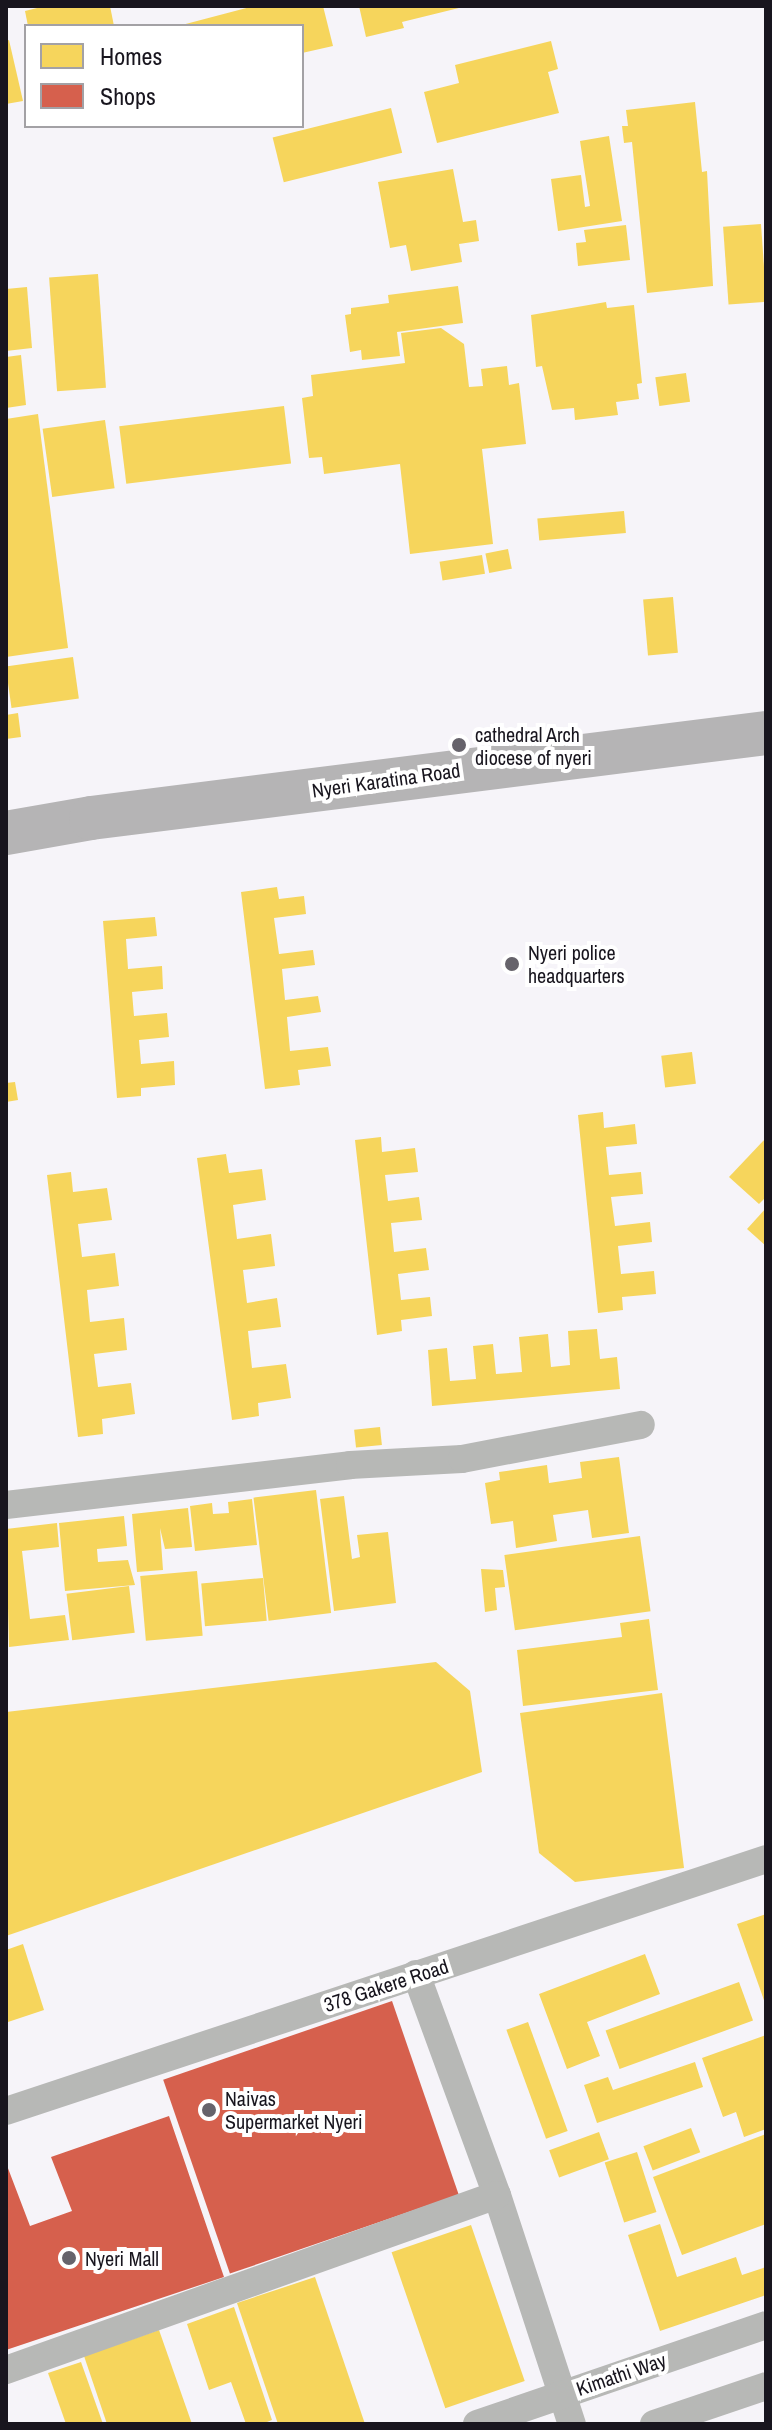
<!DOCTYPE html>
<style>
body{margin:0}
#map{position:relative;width:772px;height:2430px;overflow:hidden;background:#f6f4f9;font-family:"Archivo Narrow",sans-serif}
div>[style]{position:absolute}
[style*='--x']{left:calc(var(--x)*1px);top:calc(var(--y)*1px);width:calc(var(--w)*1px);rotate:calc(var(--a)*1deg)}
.homes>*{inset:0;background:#f6d55c;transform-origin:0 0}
.shops>*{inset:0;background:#d6604d;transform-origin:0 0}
.street>*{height:28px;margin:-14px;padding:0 14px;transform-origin:14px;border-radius:14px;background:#b7b8b6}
.highway>*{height:44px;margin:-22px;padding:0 22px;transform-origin:22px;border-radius:22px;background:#b5b4b5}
.dots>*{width:22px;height:22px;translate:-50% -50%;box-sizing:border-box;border:4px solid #fff;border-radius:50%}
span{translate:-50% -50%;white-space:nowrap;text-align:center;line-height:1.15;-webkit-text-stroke:8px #fff;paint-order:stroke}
.poi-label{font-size:20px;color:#18151e}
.left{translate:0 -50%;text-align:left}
.street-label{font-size:20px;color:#18151e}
.frame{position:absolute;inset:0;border:8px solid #18151e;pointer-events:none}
.legend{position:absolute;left:24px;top:24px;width:280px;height:104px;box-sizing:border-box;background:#fff;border:2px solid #a3a1a5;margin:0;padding:10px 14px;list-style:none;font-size:24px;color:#18151e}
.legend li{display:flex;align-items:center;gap:16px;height:40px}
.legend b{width:40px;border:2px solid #a3a1a5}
</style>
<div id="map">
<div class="homes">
<i style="clip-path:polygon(45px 6px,110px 6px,114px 26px,28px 26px,25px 11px)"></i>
<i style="clip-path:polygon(254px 6px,323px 6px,333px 46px,302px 53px,302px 26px,178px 26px)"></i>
<i style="clip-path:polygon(359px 6px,462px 6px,463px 7px,402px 22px,404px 28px,366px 37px)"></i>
<i style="clip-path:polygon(9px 40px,23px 101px,6px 104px,6px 41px)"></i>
<i style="clip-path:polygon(551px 41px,558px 69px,548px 72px,559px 113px,437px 143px,424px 92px,459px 83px,455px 65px)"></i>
<i style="clip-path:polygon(695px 102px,702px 172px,707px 171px,713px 286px,647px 293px,632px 142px,624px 143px,622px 126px,628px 126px,626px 110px)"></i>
<i style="left:391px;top:108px;width:46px;height:122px;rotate:76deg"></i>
<i style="clip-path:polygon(609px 136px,622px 221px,558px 231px,551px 179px,581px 175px,585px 207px,590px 206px,580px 141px)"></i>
<i style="clip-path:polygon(453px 169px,463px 222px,476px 220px,479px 241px,459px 244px,462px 262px,411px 271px,406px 245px,390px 248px,378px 182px)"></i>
<i style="left:761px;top:224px;width:78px;height:38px;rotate:86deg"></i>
<i style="clip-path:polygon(626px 225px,630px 260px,578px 266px,576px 243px,586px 242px,584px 230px)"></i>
<i style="left:98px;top:274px;width:114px;height:49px;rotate:86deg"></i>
<i style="clip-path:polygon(458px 286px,463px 323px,397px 332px,400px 356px,362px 360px,361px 350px,350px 352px,345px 315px,351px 314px,351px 308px,389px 303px,388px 295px)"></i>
<i style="clip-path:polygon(27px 287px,32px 348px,6px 351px,6px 289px)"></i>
<i style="clip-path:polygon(606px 302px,607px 308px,634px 305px,642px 383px,637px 384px,639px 399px,616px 402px,618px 415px,575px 420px,574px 408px,552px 410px,542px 366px,536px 367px,531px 315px)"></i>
<i style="clip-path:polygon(441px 328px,464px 344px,469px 387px,483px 386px,481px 369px,507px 366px,509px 385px,519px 383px,526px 444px,482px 449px,493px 544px,410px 554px,400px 464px,324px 474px,322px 457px,309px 458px,302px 398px,313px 396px,311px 375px,405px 363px,401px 333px)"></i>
<i style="clip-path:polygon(21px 355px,26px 405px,6px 408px,6px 357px)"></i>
<i style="left:686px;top:373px;width:29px;height:31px;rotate:82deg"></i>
<i style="left:284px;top:406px;width:58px;height:166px;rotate:83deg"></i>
<i style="clip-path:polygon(38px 414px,68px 648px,6px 657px,6px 419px)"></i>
<i style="left:105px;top:420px;width:69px;height:63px;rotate:82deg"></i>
<i style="left:624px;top:511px;width:22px;height:87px;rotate:85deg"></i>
<i style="left:508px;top:549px;width:20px;height:23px;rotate:79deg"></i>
<i style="left:482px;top:555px;width:19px;height:43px;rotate:81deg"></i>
<i style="left:673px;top:597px;width:56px;height:30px;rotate:85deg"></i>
<i style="left:73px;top:657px;width:42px;height:68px;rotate:82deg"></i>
<i style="clip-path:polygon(18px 713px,21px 737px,6px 739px,6px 715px)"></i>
<i style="clip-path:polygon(277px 887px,279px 899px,304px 896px,306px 914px,274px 918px,279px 954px,313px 950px,315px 965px,282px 969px,285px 1000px,318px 996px,321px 1012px,287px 1017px,290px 1051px,328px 1047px,331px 1066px,298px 1070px,300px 1085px,265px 1089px,241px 892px)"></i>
<i style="clip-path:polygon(155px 917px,157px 936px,126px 939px,128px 969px,162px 966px,163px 989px,132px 992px,134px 1016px,167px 1013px,169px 1037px,139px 1040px,141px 1064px,174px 1061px,175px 1085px,141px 1088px,141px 1096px,117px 1098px,103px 921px)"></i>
<i style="left:692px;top:1052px;width:32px;height:31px;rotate:83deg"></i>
<i style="clip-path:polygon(15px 1082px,18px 1100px,6px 1102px,6px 1083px)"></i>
<i style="clip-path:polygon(603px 1112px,604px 1128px,635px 1124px,637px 1144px,606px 1147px,609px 1175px,641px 1172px,643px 1194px,611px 1197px,615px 1226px,650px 1222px,652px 1242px,618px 1246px,621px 1274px,654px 1271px,656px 1294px,622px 1297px,623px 1310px,598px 1313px,578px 1115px)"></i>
<i style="clip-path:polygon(381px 1137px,382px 1152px,415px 1148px,418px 1172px,385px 1175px,388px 1201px,419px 1197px,422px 1220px,391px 1223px,394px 1252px,426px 1248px,429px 1270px,398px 1274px,401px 1300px,430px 1297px,432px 1316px,401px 1320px,402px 1331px,377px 1335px,355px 1140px)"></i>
<i style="clip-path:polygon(766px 1138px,766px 1197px,759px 1204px,729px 1177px)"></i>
<i style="clip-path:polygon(226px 1154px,229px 1173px,262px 1169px,266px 1200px,233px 1205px,237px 1239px,271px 1234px,275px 1266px,243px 1270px,247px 1303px,277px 1298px,281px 1327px,248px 1331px,252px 1368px,286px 1364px,291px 1398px,258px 1403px,259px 1416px,232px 1420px,197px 1158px)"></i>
<i style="clip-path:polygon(71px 1172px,73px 1192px,107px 1188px,112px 1220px,78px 1224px,82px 1257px,115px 1253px,119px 1286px,87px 1290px,90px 1322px,124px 1318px,127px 1350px,94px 1354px,98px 1387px,131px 1383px,135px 1414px,102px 1419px,103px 1434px,78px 1437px,47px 1175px)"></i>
<i style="clip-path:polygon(766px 1208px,766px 1246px,747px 1229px)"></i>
<i style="clip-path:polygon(597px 1329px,600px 1359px,617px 1357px,620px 1389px,432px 1406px,428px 1350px,447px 1348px,450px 1381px,476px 1379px,473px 1346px,493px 1344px,496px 1374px,522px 1372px,519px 1337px,548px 1334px,551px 1367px,570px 1365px,568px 1331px)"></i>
<i style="left:380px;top:1427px;width:18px;height:26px;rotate:84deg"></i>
<i style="clip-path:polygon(619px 1457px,629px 1533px,592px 1538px,588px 1510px,553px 1515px,557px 1541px,516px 1548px,513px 1521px,491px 1524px,485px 1483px,500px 1480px,499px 1472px,547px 1465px,549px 1483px,582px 1478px,580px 1462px)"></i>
<i style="left:316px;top:1490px;width:124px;height:63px;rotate:83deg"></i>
<i style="clip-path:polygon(344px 1496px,352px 1559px,360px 1557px,357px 1535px,388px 1532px,396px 1603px,334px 1611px,320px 1499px)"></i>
<i style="clip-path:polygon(252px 1499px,257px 1545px,195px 1551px,190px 1506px,212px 1503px,213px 1514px,229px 1513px,228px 1502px)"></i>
<i style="clip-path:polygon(188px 1508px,192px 1547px,165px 1549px,160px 1528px,163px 1570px,137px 1572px,132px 1514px)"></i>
<i style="clip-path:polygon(124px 1516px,127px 1546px,97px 1549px,98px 1562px,128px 1560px,135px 1585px,65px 1591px,59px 1523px)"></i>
<i style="clip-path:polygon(57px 1523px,59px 1547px,22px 1551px,30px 1619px,65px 1615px,69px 1640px,9px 1647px,6px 1529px)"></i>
<i style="left:640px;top:1536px;width:76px;height:137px;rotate:82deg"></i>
<i style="clip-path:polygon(481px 1569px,503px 1570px,505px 1587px,495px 1588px,497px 1610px,485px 1612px)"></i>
<i style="left:197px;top:1571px;width:65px;height:57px;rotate:85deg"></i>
<i style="left:263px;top:1578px;width:43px;height:62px;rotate:85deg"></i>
<i style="left:129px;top:1586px;width:47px;height:63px;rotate:83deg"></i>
<i style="clip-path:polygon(649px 1619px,658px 1690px,523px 1706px,517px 1650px,622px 1637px,620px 1623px)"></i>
<i style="clip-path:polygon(436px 1662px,470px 1691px,482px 1772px,6px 1936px,6px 1712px)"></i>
<i style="clip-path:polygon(662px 1693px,684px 1868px,575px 1882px,539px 1853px,520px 1713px)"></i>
<i style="clip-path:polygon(766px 1914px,766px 2006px,737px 1924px)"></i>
<i style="clip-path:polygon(23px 1944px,44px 2010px,8px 2022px,6px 1950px)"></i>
<i style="clip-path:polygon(645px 1954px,660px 1994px,587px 2022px,600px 2056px,567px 2069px,539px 1994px)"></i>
<i style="left:739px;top:1982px;width:41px;height:142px;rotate:70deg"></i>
<i style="left:528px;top:2022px;width:116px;height:23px;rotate:70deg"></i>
<i style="clip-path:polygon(766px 2035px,766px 2129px,744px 2137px,736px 2112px,723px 2117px,702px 2058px)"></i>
<i style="clip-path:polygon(695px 2062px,703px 2087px,597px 2123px,584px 2085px,608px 2077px,613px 2090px)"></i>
<i style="left:691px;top:2128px;width:26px;height:51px;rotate:69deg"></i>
<i style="left:599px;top:2132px;width:29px;height:53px;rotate:70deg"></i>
<i style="clip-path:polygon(766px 2134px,766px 2224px,682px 2255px,653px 2177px)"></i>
<i style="left:637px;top:2152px;width:63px;height:34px;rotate:72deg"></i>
<i style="clip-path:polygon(660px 2224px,677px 2277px,736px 2257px,742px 2275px,766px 2267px,766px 2295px,660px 2331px,628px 2235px)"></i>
<i style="left:471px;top:2225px;width:165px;height:84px;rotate:71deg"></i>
<i style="clip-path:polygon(315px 2277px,365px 2424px,278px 2424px,237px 2303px)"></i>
<i style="clip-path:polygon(234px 2307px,272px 2420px,262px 2424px,246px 2424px,231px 2382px,209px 2390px,187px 2324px)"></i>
<i style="clip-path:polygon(159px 2330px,192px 2424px,107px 2424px,84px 2356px)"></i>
<i style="clip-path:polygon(81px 2362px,103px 2424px,66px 2424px,48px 2373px)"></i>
</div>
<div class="shops">
<i style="left:392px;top:2001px;width:205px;height:242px;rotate:71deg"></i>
<i style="clip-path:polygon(169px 2116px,224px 2277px,6px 2350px,6px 2163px,30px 2226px,72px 2211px,51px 2157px)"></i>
</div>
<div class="street">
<i style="--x:6;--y:1505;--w:346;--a:-6.6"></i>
<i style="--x:350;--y:1465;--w:112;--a:-3.1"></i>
<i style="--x:462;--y:1459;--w:182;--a:-10.8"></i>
<i style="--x:416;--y:1974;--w:235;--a:69.9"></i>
<i style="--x:497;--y:2195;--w:241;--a:71.9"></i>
<i style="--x:6;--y:2111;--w:801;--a:-18.34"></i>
<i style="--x:6;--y:2370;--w:521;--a:-19.62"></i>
<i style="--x:477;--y:2424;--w:305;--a:-18.9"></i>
<i style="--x:654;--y:2424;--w:118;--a:-18.7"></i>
</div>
<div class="highway">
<i style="--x:6;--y:833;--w:86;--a:-10"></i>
<i style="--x:91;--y:818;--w:680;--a:-7.18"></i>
</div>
<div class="dots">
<i style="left:459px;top:745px;background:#66636b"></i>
<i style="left:512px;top:964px;background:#66636b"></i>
<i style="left:209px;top:2110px;background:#66636b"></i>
<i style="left:69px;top:2258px;background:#66636b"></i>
</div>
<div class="poi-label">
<span class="left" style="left:475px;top:746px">cathedral Arch<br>diocese of nyeri</span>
<span class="left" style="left:528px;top:964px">Nyeri police<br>headquarters</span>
<span class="left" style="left:225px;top:2110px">Naivas<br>Supermarket Nyeri</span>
<span class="left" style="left:85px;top:2258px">Nyeri Mall</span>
</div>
<div class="street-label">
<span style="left:386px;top:780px;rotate:-8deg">Nyeri Karatina Road</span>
<span style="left:386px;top:1985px;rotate:-18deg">378 Gakere Road</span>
<span style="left:621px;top:2374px;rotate:-19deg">Kimathi Way</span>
</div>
<div class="frame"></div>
<ul class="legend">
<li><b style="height:22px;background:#f6d55c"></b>Homes</li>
<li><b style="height:22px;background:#d6604d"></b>Shops</li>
</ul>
</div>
